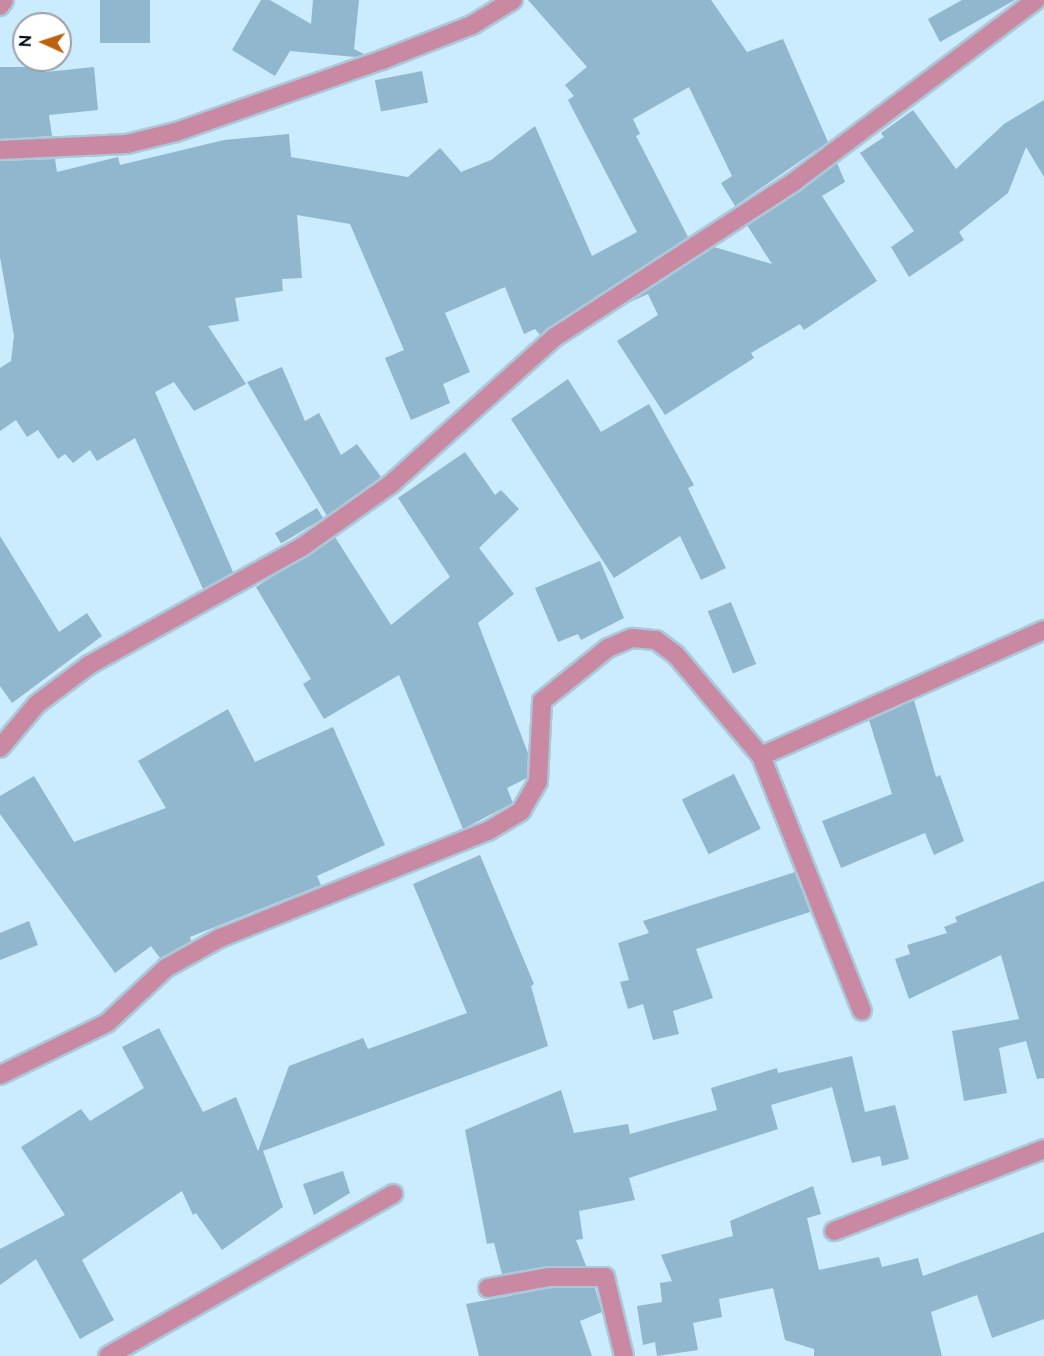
<!DOCTYPE html>
<style>
body{margin:0}
#map{position:relative;width:1044px;height:1356px;overflow:hidden;background:#cbebfe;font-family:Raleway,sans-serif}
div>[style]{position:absolute}
[style*='--x']{left:calc(var(--x)*1px);top:calc(var(--y)*1px);width:calc(var(--w)*1px);rotate:calc(var(--a)*1deg)}
.building>*{inset:0;background:#90b7ce;transform-origin:0 0}
.roads{filter:drop-shadow(2px 0 #abc8d9) drop-shadow(-2px 0 #abc8d9) drop-shadow(0 2px #abc8d9) drop-shadow(0 -2px #abc8d9)}
.minor>*{height:18px;margin:-9px;padding:0 9px;transform-origin:9px;border-radius:9px;background:#c989a3}
span{translate:-50% -50%;white-space:nowrap;text-align:center;line-height:1.15;-webkit-text-stroke:4.5px #fff;paint-order:stroke}
.north{position:absolute;left:12px;top:12px;width:60px;height:60px;box-sizing:border-box;background:#fff;border:2px solid #9aa0a3;border-radius:50%;rotate:273deg;font-size:16px;font-weight:700;line-height:24px;text-align:center;color:#031119}
.north::after{content:'';display:block;margin:auto;width:21px;height:27px;background:#bd610d;clip-path:polygon(50% 0,100% 100%,50% 72%,0 100%)}
</style>
<div id="map">
<div class="building">
<i style="left:100px;top:0;width:50px;height:43px"></i>
<i style="clip-path:polygon(261px 0,270px 0,311px 24px,313px 0,359px 0,354px 49px,364px 54px,355px 57px,290px 51px,275px 76px,232px 50px)"></i>
<i style="clip-path:polygon(528px 0,711px 0,747px 52px,783px 39px,828px 142px,735px 206px,721px 183px,732px 176px,689px 87px,633px 119px,640px 134px,636px 136px,688px 237px,540px 335px,535px 329px,524px 334px,505px 287px,445px 313px,470px 372px,443px 384px,450px 403px,411px 420px,385px 358px,404px 350px,350px 224px,297px 215px,302px 278px,282px 279px,283px 291px,235px 298px,239px 321px,208px 326px,246px 384px,194px 411px,174px 382px,155px 392px,233px 572px,203px 589px,135px 438px,97px 461px,90px 450px,73px 463px,65px 454px,58px 459px,38px 430px,27px 437px,16px 420px,0 431px,0 368px,11px 361px,14px 336px,0 257px,0 161px,55px 159px,57px 172px,118px 157px,120px 165px,224px 140px,289px 134px,291px 157px,408px 177px,440px 148px,461px 172px,491px 160px,535px 126px,592px 256px,637px 232px,568px 100px,574px 96px,565px 85px,587px 67px)"></i>
<i style="clip-path:polygon(962px 0,1015px 0,940px 42px,928px 19px)"></i>
<i style="clip-path:polygon(0 67px,46px 67px,46px 72px,94px 67px,98px 110px,49px 115px,52px 136px,0 139px)"></i>
<i style="left:422px;top:71px;width:32px;height:48px;rotate:79deg"></i>
<i style="clip-path:polygon(1044px 100px,1044px 177px,1026px 147px,1008px 193px,959px 232px,964px 240px,909px 277px,891px 247px,914px 231px,860px 153px,884px 137px,881px 133px,913px 110px,956px 169px,1004px 124px)"></i>
<i style="clip-path:polygon(837px 163px,845px 182px,822px 196px,877px 281px,804px 330px,800px 324px,751px 353px,754px 358px,665px 415px,617px 341px,658px 315px,648px 294px,628px 303px,714px 247px,772px 264px,747px 225px)"></i>
<i style="clip-path:polygon(282px 367px,305px 421px,319px 413px,341px 455px,357px 444px,381px 477px,327px 516px,247px 382px)"></i>
<i style="clip-path:polygon(568px 379px,601px 432px,649px 404px,694px 485px,688px 488px,726px 568px,701px 580px,680px 536px,614px 578px,511px 419px)"></i>
<i style="clip-path:polygon(465px 452px,495px 495px,501px 490px,519px 509px,479px 548px,514px 594px,478px 623px,528px 753px,527px 778px,507px 788px,513px 803px,463px 829px,399px 675px,324px 719px,303px 684px,311px 679px,256px 587px,335px 537px,391px 625px,450px 577px,398px 498px)"></i>
<i style="left:317px;top:508px;width:12px;height:49px;rotate:59deg"></i>
<i style="clip-path:polygon(0 536px,59px 632px,87px 613px,102px 636px,12px 703px,0 686px)"></i>
<i style="clip-path:polygon(600px 561px,624px 618px,581px 640px,578px 634px,558px 642px,535px 588px)"></i>
<i style="left:731px;top:602px;width:67px;height:25px;rotate:68deg"></i>
<i style="clip-path:polygon(914px 700px,936px 777px,940px 775px,964px 841px,934px 855px,925px 833px,841px 868px,822px 821px,892px 794px,869px 720px)"></i>
<i style="clip-path:polygon(228px 709px,255px 762px,333px 727px,385px 845px,317px 876px,321px 885px,190px 937px,191px 941px,160px 958px,151px 946px,115px 973px,0 814px,0 796px,34px 776px,74px 842px,166px 808px,138px 761px)"></i>
<i style="left:734px;top:774px;width:61px;height:58px;rotate:64deg"></i>
<i style="clip-path:polygon(480px 855px,534px 984px,531px 986px,548px 1046px,263px 1151px,283px 1207px,222px 1250px,196px 1213px,193px 1215px,182px 1191px,82px 1260px,114px 1320px,80px 1339px,36px 1259px,0 1285px,0 1249px,65px 1215px,21px 1147px,81px 1109px,90px 1121px,144px 1088px,122px 1047px,159px 1028px,203px 1112px,236px 1097px,258px 1151px,289px 1066px,363px 1038px,368px 1049px,467px 1013px,413px 884px)"></i>
<i style="clip-path:polygon(795px 872px,810px 912px,696px 949px,713px 998px,673px 1011px,679px 1034px,653px 1040px,643px 1004px,628px 1009px,620px 982px,629px 980px,618px 943px,649px 933px,643px 921px)"></i>
<i style="clip-path:polygon(1044px 881px,1044px 1078px,1037px 1079px,1026px 1041px,999px 1048px,1007px 1093px,964px 1101px,952px 1031px,1019px 1019px,1001px 955px,909px 999px,895px 959px,910px 954px,907px 945px,947px 933px,944px 927px,957px 922px,955px 917px)"></i>
<i style="clip-path:polygon(29px 921px,38px 945px,0 960px,0 933px)"></i>
<i style="clip-path:polygon(852px 1056px,865px 1112px,895px 1105px,909px 1159px,882px 1166px,880px 1156px,852px 1163px,832px 1087px,771px 1105px,778px 1129px,629px 1178px,635px 1200px,579px 1211px,583px 1239px,576px 1240px,586px 1266px,548px 1266px,502px 1274px,494px 1243px,487px 1244px,465px 1130px,561px 1090px,574px 1133px,628px 1124px,630px 1134px,717px 1110px,711px 1088px,777px 1068px,778px 1073px)"></i>
<i style="clip-path:polygon(343px 1171px,350px 1193px,314px 1215px,303px 1184px)"></i>
<i style="clip-path:polygon(813px 1186px,821px 1214px,807px 1218px,819px 1270px,879px 1257px,882px 1267px,918px 1258px,923px 1276px,1044px 1232px,1044px 1319px,992px 1338px,977px 1295px,931px 1312px,942px 1356px,814px 1356px,814px 1349px,785px 1340px,773px 1288px,719px 1299px,722px 1317px,693px 1323px,698px 1350px,657px 1356px,655px 1342px,643px 1345px,637px 1306px,662px 1302px,660px 1283px,672px 1281px,661px 1255px,733px 1236px,730px 1221px)"></i>
<i style="clip-path:polygon(551px 1288px,595px 1288px,602px 1312px,580px 1321px,592px 1356px,479px 1356px,466px 1304px)"></i>
</div>
<div class="roads">
<div class="minor">
<i style="--x:0;--y:6;--w:7;--a:-56"></i>
<i style="--x:0;--y:150;--w:127;--a:-2.7"></i>
<i style="--x:127;--y:144;--w:50;--a:-13.8"></i>
<i style="--x:176;--y:132;--w:218;--a:-19.3"></i>
<i style="--x:382;--y:60;--w:97;--a:-21.3"></i>
<i style="--x:472;--y:25;--w:48;--a:-31.4"></i>
<i style="--x:0;--y:748;--w:57;--a:-49.9"></i>
<i style="--x:37;--y:704;--w:65;--a:-36.9"></i>
<i style="--x:89;--y:665;--w:244;--a:-29"></i>
<i style="--x:302;--y:547;--w:109;--a:-35.3"></i>
<i style="--x:391;--y:484;--w:220;--a:-41.9"></i>
<i style="--x:555;--y:337;--w:286;--a:-33"></i>
<i style="--x:795;--y:181;--w:301;--a:-36.9"></i>
<i style="--x:761;--y:756;--w:310;--a:-24"></i>
<i style="--x:0;--y:1075;--w:119;--a:-25.9"></i>
<i style="--x:107;--y:1023;--w:81;--a:-43"></i>
<i style="--x:166;--y:968;--w:62;--a:-29.1"></i>
<i style="--x:220;--y:938;--w:289;--a:-21.8"></i>
<i style="--x:488;--y:831;--w:39;--a:-31"></i>
<i style="--x:521;--y:811;--w:34;--a:-60"></i>
<i style="--x:538;--y:781;--w:80;--a:-87.1"></i>
<i style="--x:542;--y:701;--w:85;--a:-38.8"></i>
<i style="--x:608;--y:648;--w:26;--a:-23"></i>
<i style="--x:632;--y:638;--w:24;--a:5"></i>
<i style="--x:656;--y:640;--w:25;--a:37"></i>
<i style="--x:676;--y:655;--w:132;--a:49.9"></i>
<i style="--x:761;--y:756;--w:274;--a:68.4"></i>
<i style="--x:834;--y:1231;--w:225;--a:-21.3"></i>
<i style="--x:488;--y:1288;--w:63;--a:-10.1"></i>
<i style="--x:550;--y:1277;--w:55;--a:0"></i>
<i style="--x:605;--y:1277;--w:81;--a:76.5"></i>
<i style="--x:108;--y:1356;--w:328;--a:-29.6"></i>
</div>
</div>
<div class="north">N</div>
</div>
